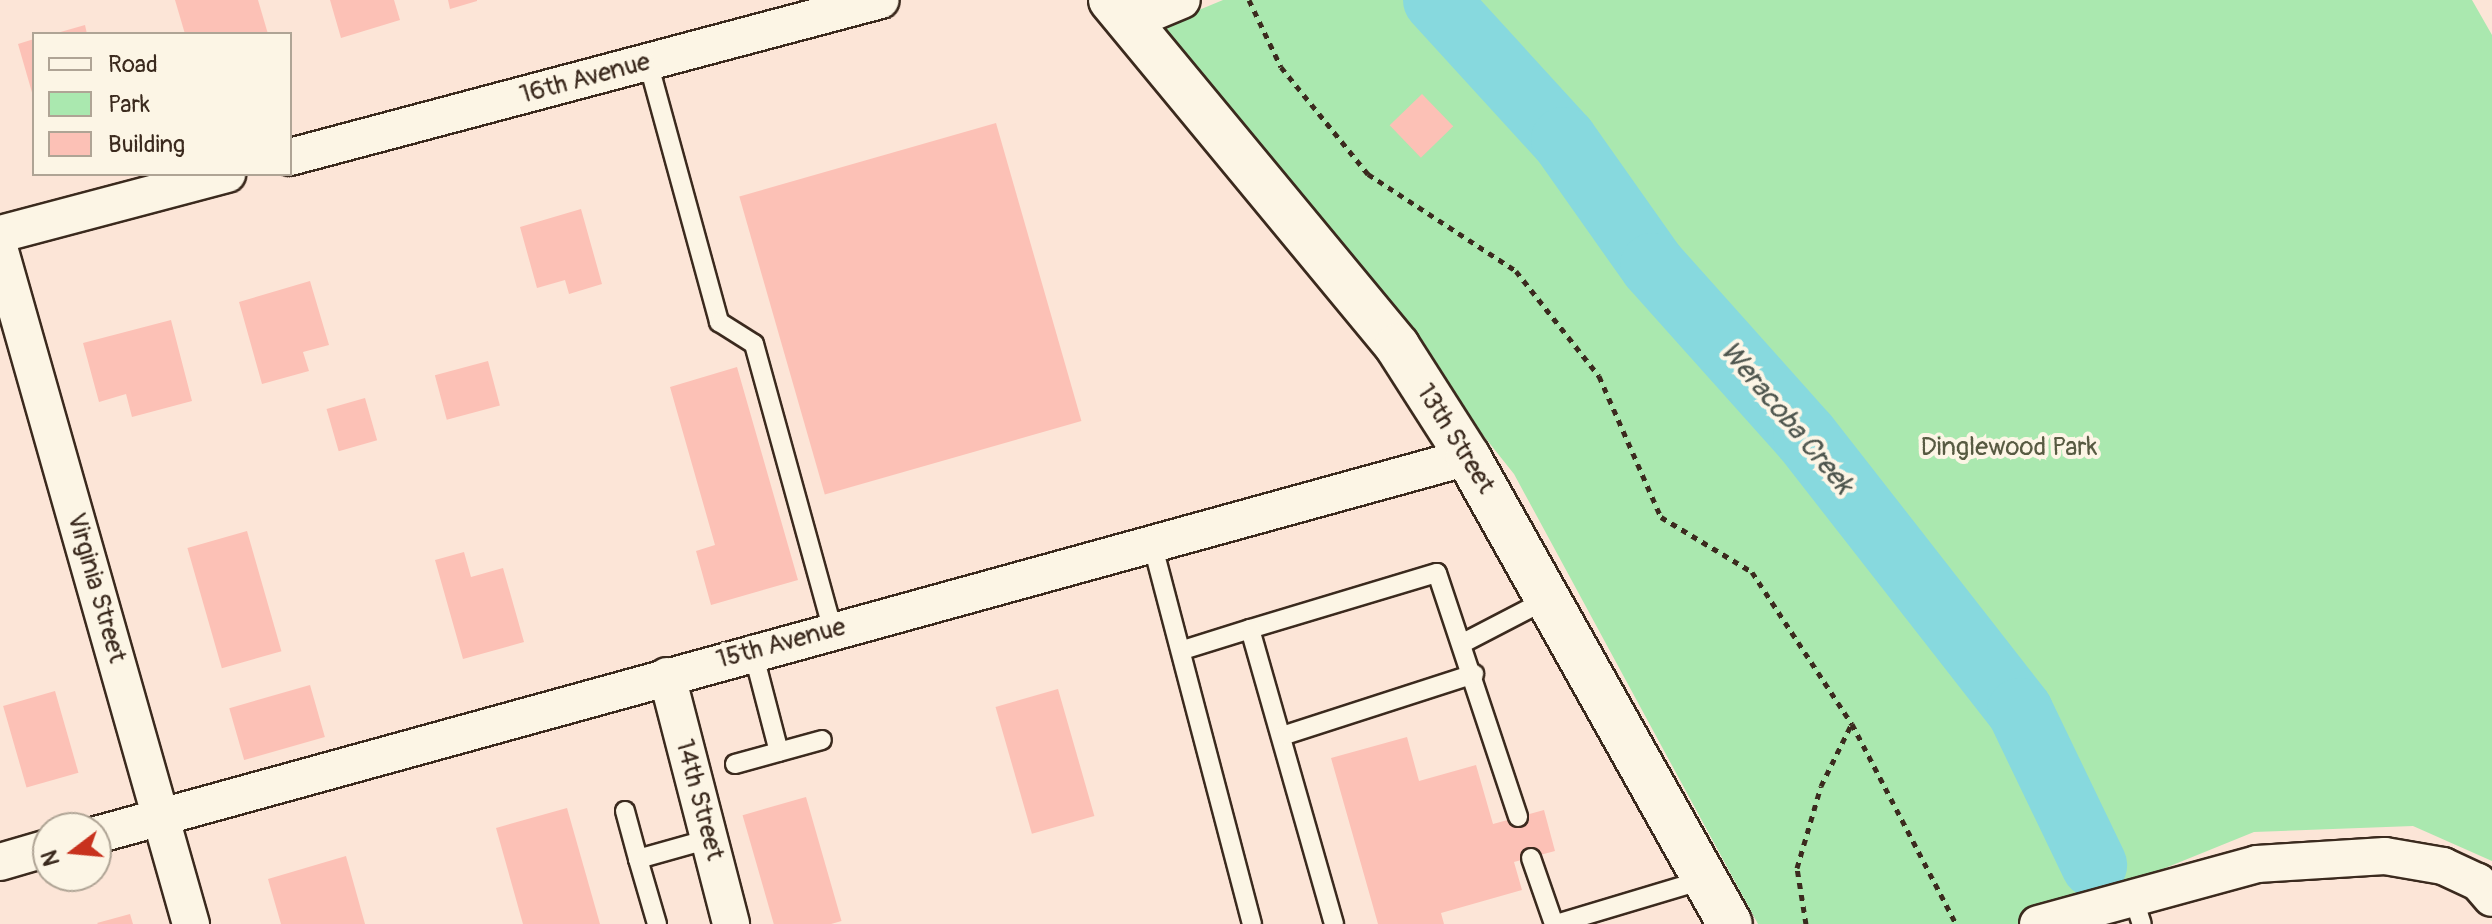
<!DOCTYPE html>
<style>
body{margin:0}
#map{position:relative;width:2492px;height:924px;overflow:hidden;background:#fce5d7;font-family:Pangolin,sans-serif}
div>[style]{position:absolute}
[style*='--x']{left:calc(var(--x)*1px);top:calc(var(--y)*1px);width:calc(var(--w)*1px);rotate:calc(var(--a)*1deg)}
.green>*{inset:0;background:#aae8af}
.river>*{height:66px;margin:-33px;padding:0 33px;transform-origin:33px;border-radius:33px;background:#87d9de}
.building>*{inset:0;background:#fcc1b6;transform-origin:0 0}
.path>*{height:5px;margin-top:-2.5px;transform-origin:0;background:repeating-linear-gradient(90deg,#3b2a1e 0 6px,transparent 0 12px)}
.roads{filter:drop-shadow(2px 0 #3b2a1e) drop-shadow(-2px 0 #3b2a1e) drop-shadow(0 2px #3b2a1e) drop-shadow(0 -2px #3b2a1e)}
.lane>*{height:18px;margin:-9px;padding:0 9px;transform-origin:9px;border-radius:9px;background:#fcf5e5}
.street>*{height:36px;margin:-18px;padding:0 18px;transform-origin:18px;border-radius:18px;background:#fcf5e5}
.secondary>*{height:44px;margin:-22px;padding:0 22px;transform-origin:22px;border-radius:22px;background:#fcf5e5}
span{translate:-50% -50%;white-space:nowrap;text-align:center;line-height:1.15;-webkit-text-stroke:8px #fcf5e5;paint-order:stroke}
.street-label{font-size:26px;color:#3b2a1e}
.park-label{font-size:26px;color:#575a42}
.water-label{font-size:28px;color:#4e564e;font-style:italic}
.legend{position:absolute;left:32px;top:32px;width:260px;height:144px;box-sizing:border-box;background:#fcf5e5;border:2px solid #afa495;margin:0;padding:10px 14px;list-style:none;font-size:24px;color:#3b2a1e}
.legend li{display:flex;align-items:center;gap:16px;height:40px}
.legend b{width:40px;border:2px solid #afa495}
.north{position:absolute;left:32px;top:812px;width:80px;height:80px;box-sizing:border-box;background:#fcf5e5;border:2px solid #afa495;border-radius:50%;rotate:254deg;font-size:22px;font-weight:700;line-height:32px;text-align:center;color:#3b2a1e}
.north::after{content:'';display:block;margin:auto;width:28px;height:36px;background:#c8321e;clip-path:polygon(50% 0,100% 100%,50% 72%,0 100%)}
</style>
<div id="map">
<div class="green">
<i style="clip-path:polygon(1223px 0,2472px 0,2492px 35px,2492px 861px,2413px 826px,2254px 832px,2027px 924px,1758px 924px,1514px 474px,1158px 27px)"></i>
</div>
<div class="river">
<i style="--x:1436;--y:0;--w:190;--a:47.6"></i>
<i style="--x:1564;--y:140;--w:154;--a:54.8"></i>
<i style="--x:1653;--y:266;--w:229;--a:48.2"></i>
<i style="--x:1806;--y:437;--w:348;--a:52"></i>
<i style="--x:2020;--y:711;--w:171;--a:64.3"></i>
</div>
<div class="building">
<i style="clip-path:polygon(175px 0,258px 0,268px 34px,185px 34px)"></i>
<i style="clip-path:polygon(330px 0,394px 0,400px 20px,341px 38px)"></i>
<i style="clip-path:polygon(448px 0,477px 0,477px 1px,450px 9px)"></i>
<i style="clip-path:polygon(85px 25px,87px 34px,57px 34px,57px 33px)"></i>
<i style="clip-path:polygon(34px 39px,34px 96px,33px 96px,18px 44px)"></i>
<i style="left:1422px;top:94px;width:45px;height:45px;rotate:46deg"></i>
<i style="left:996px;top:123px;width:310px;height:267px;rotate:74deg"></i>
<i style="clip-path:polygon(581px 209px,602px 284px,569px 294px,565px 280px,537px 288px,520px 227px)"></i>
<i style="clip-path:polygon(310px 281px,329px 345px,303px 352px,309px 371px,262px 384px,239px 302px)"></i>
<i style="clip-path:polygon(171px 320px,192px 401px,132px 417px,126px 394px,99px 402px,83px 343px)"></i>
<i style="left:488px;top:361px;width:46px;height:55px;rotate:75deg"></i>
<i style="clip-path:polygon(737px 367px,798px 580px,711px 605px,696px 551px,715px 545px,670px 387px)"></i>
<i style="left:365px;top:398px;width:44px;height:40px;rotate:74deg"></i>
<i style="left:247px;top:531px;width:125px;height:62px;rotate:74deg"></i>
<i style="clip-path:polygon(464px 552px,471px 577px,503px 568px,524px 642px,463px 659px,435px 560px)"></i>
<i style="left:310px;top:685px;width:54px;height:84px;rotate:74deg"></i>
<i style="left:1058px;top:689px;width:132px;height:65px;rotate:74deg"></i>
<i style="left:55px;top:691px;width:85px;height:54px;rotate:74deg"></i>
<i style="clip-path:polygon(1407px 737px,1419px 781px,1476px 765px,1493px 824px,1544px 810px,1555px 851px,1514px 862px,1522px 890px,1441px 913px,1444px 924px,1378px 924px,1331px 758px)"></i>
<i style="left:806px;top:797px;width:129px;height:66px;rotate:74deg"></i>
<i style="clip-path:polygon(567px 808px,600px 924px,523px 924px,496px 828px)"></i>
<i style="clip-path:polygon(346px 856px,365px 924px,281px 924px,268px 879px)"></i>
<i style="clip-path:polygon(130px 914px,133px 924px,98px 924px,97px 923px)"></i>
</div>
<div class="path">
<i style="--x:1249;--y:0;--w:74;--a:64.5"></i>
<i style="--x:1281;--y:67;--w:138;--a:50.9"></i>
<i style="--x:1368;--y:174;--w:177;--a:33.2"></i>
<i style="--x:1516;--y:271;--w:134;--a:51.7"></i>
<i style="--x:1599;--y:376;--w:154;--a:66.3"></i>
<i style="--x:1661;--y:517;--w:106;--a:31.1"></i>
<i style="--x:1752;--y:572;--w:182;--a:56.7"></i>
<i style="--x:1852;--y:724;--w:225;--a:62.5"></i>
<i style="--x:1806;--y:924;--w:57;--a:-99.1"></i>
<i style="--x:1797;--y:868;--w:85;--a:-73.7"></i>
<i style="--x:1821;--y:786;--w:68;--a:-63.8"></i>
</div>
<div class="roads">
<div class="lane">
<i style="--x:648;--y:62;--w:270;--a:74.7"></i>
<i style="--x:719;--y:322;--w:41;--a:32.2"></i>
<i style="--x:754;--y:344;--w:297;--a:74.6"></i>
<i style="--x:1152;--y:543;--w:394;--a:75.3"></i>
<i style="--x:1250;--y:629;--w:195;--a:-16.7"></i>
<i style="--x:1437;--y:573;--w:257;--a:71.6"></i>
<i style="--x:1463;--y:643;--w:96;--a:-27.4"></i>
<i style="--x:1183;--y:650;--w:70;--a:-17.4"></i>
<i style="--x:1250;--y:629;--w:307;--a:74.1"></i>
<i style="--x:753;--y:652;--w:103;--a:75.4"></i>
<i style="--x:1282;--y:736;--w:202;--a:-17.9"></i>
<i style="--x:735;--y:764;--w:90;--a:-15.4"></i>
<i style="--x:625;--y:811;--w:50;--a:74.8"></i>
<i style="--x:638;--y:859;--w:74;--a:-15.7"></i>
<i style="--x:1531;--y:858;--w:70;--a:70.8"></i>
<i style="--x:638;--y:859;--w:68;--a:73.7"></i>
<i style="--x:2133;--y:897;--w:28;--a:72"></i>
<i style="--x:1556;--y:924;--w:153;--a:-16.7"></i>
</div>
<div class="street">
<i style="--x:1129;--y:22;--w:57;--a:-22.5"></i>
<i style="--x:290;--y:157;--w:611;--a:-14.88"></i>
<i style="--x:0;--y:234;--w:235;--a:-14.8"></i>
<i style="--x:0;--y:251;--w:700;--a:74.16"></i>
<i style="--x:667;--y:676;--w:256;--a:75.5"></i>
<i style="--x:96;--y:835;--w:1423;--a:-15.4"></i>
<i style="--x:0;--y:862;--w:50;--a:-16.3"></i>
<i style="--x:2038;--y:924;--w:227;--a:-15.3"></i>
<i style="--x:2257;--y:864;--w:128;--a:-3.6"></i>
<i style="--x:2385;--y:856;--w:59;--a:9.8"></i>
<i style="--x:2443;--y:866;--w:38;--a:25"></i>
<i style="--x:2478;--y:882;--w:21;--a:49"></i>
</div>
<div class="secondary">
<i style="--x:1111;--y:0;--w:449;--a:50.4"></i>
<i style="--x:1397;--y:346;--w:132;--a:57.4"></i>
<i style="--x:1468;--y:457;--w:535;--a:60.71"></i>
</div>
</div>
<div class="street-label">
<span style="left:585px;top:79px;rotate:-15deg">16th Avenue</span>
<span style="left:1455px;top:439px;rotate:58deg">13th Street</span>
<span style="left:96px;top:588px;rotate:74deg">Virginia Street</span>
<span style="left:781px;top:644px;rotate:-15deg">15th Avenue</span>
<span style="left:699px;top:800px;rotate:75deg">14th Street</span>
</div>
<div class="park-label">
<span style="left:2009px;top:448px">Dinglewood Park</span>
</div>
<div class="water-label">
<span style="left:1786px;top:418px;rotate:50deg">Weracoba Creek</span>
</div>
<ul class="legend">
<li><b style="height:10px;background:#fcf5e5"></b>Road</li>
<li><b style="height:22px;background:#aae8af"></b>Park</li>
<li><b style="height:22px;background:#fcc1b6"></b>Building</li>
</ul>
<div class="north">N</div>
</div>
